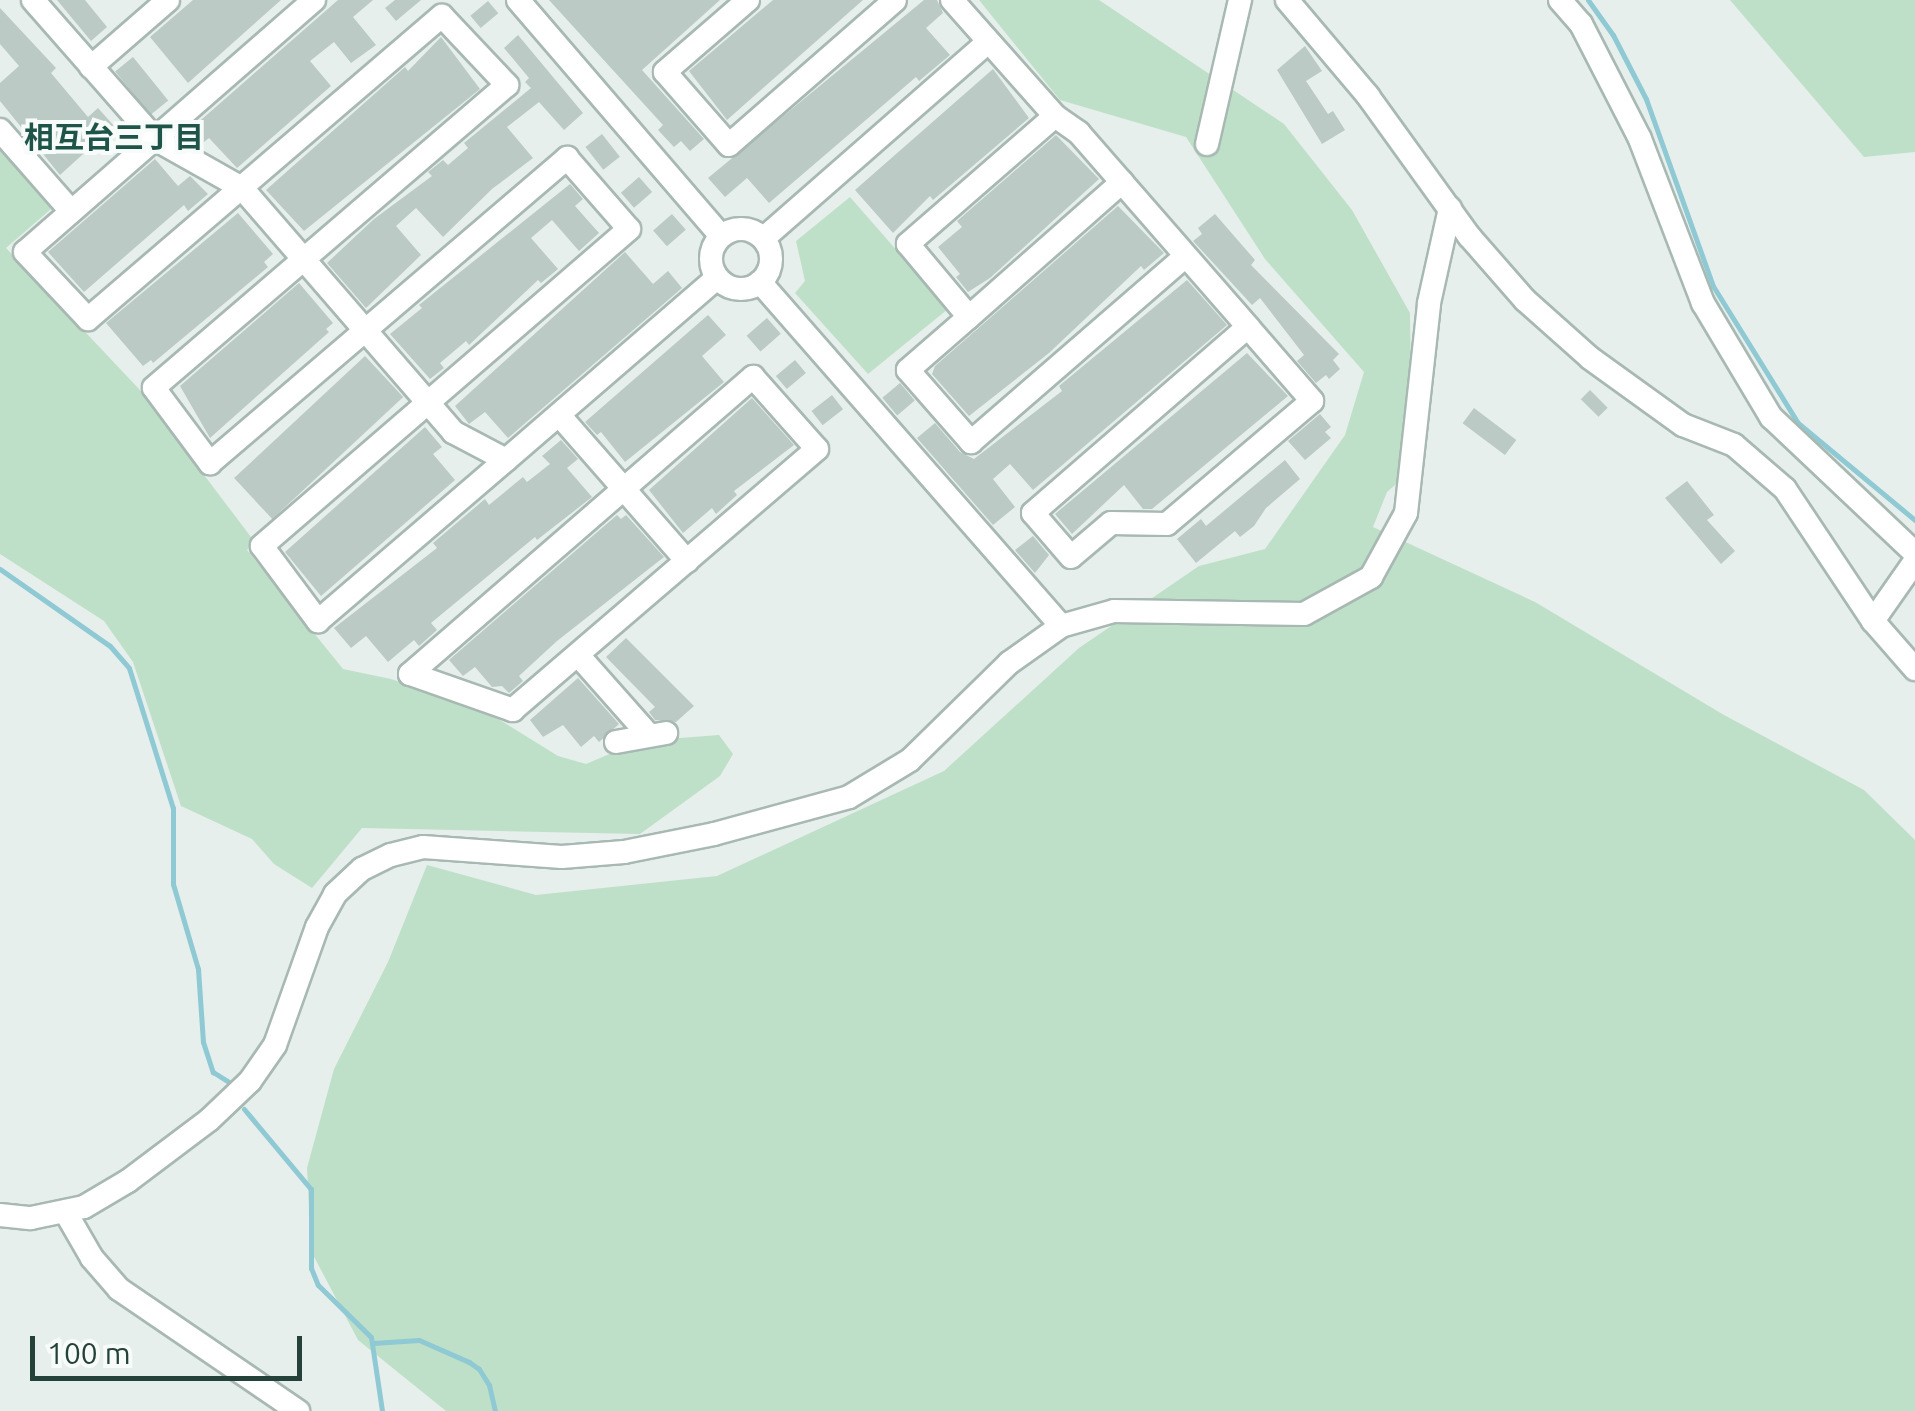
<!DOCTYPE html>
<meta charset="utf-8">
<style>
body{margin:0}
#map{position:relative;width:1915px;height:1411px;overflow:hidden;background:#e6efeb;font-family:Ubuntu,"Noto Sans JP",sans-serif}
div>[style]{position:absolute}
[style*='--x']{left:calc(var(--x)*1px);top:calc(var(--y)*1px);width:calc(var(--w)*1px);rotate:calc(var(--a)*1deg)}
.green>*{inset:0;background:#bfe0c8}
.stream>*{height:5px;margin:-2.5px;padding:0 2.5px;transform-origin:2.5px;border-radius:2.5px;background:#8ec9d4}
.building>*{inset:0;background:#bbcac4;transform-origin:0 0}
.roads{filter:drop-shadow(2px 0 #a8b8b2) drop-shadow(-2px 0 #a8b8b2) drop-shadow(0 2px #a8b8b2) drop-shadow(0 -2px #a8b8b2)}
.minor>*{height:22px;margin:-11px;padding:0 11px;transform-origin:11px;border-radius:11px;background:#fff}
.minor>.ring{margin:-11px;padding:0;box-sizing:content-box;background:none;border:22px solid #fff;border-radius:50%}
span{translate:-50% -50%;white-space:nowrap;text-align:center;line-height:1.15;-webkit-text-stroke:8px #f7fbf9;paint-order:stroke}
.neighbourhood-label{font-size:30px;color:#1f5548;font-weight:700}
.scale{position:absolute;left:30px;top:1336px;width:272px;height:45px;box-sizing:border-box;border:5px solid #24423a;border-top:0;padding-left:12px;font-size:30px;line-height:35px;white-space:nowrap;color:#24423a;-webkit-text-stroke:8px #f7fbf9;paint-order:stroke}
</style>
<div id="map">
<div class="green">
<i style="clip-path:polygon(979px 0,1099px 0,1284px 124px,1352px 210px,1410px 313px,1411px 390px,1402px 479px,1387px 492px,1373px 527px,1535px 602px,1724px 715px,1864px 790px,1915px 840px,1915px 1411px,446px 1411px,358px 1340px,311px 1251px,307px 1168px,334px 1069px,388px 962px,427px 865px,536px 895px,717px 876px,944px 771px,1079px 648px,1199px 566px,1265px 549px,1345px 435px,1364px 372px,1265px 259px,1186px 137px,1060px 100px)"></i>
<i style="clip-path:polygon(1730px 0,1915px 0,1915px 152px,1864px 157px)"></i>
<i style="clip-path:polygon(0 149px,51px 209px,6px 248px,139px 389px,254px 541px,247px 550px,343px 669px,391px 679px,484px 710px,558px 756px,586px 764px,640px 741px,719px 735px,733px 754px,720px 776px,640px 834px,362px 828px,312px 888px,274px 864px,252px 839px,181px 806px,133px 662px,104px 621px,0 554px)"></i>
<i style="clip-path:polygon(850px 197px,948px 309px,868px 374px,795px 293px,805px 281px,796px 241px)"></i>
</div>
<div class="stream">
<i style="--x:1588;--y:0;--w:43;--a:54.5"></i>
<i style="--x:1613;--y:35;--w:72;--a:62.7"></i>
<i style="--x:1646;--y:99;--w:199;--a:70.3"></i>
<i style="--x:1713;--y:286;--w:161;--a:58.2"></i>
<i style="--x:1798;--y:423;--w:152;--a:39.7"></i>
<i style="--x:0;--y:569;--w:134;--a:35"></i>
<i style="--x:110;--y:646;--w:29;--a:49"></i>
<i style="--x:129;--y:668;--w:147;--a:72.6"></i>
<i style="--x:173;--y:808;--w:76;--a:90"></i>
<i style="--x:173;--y:884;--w:89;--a:73.6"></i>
<i style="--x:198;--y:969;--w:73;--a:86.1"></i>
<i style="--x:203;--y:1042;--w:32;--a:72"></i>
<i style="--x:213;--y:1072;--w:19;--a:32"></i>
<i style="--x:244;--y:1109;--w:104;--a:50.1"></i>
<i style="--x:311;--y:1189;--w:79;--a:90"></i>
<i style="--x:311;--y:1268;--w:18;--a:68"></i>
<i style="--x:318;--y:1285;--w:74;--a:44.5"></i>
<i style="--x:371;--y:1337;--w:75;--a:81.5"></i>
<i style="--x:373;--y:1343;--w:46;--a:-3.7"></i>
<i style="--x:419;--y:1340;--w:55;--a:23.7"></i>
<i style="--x:469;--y:1362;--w:12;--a:35"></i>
<i style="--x:479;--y:1369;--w:19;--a:58"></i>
<i style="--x:489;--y:1385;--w:27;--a:77"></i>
</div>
<div class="building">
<i style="clip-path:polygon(57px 0,85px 0,107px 27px,91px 41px)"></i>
<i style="clip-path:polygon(193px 0,281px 0,188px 83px,150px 37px)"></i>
<i style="clip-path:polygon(338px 0,373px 0,353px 17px,376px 45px,351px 63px,334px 42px,310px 61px,331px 86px,237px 168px,209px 138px,199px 146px,193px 143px,185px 134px)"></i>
<i style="clip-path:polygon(395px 0,421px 0,396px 21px,385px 8px)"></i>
<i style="clip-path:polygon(549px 0,720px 0,642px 70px,704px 139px,690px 151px,681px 141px,674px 147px,658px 130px,663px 125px)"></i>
<i style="clip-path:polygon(773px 0,863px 0,727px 120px,689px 71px)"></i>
<i style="clip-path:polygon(924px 0,937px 0,943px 13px,926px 28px,950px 55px,919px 81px,916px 77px,769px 203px,747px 178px,725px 197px,708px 178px)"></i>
<i style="left:488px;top:1px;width:16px;height:23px;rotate:50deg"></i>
<i style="clip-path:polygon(0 8px,56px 68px,51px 73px,88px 117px,98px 108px,114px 126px,60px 175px,0 101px,0 83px,19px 66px,0 44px)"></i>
<i style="clip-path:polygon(518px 35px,583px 113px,564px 130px,539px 102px,507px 127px,533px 158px,492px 189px,443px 237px,416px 208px,396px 226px,421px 255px,366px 308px,327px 263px,374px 219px,432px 176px,428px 172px,443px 160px,448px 165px,468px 148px,464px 143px,531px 88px,525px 82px,529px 78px,504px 48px)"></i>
<i style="clip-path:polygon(441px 37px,480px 89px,304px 231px,266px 190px,405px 67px,408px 71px)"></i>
<i style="clip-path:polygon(1305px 46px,1322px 71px,1306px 81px,1328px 114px,1333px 111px,1345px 130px,1322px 144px,1277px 70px)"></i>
<i style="left:133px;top:57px;width:56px;height:23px;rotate:51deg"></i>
<i style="clip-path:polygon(993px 69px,1029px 118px,933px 200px,930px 196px,893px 233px,855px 190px)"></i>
<i style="left:602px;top:134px;width:29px;height:21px;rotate:52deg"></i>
<i style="clip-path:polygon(1056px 135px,1099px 179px,990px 278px,968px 292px,956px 277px,960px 274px,938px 247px,962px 227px,957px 221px)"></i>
<i style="clip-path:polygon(155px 159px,178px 186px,190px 176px,208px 194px,188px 211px,184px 205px,84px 292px,48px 252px)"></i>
<i style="left:639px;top:177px;width:20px;height:24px;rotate:49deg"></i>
<i style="clip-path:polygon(570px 184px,583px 199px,575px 206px,599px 233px,579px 251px,552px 220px,531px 238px,558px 269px,541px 283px,538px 280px,469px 345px,466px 341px,440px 363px,444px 368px,430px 379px,390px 334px,422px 308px,419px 305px)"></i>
<i style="clip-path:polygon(1118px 206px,1164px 253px,1144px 270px,1141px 266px,1049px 353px,969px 416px,932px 374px,935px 366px)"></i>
<i style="clip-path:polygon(238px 213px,273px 254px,264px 262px,268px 267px,153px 363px,151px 360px,143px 366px,106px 323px)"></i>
<i style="left:672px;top:214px;width:21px;height:25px;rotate:49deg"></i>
<i style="clip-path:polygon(1215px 214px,1255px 260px,1251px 265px,1339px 354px,1333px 360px,1340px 369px,1329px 379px,1326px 375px,1316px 383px,1297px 361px,1304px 355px,1260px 298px,1252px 305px,1193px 241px,1202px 234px,1198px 228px)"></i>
<i style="clip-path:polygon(625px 252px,653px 284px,668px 271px,682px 288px,508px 438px,485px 412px,469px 424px,455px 406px)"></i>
<i style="clip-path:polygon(1187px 280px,1227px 325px,1033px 490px,1010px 464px,993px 479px,1015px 507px,993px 525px,917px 438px,935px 423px,960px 452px,974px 459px,1062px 391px,1059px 386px)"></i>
<i style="clip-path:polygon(299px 283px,333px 323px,326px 329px,329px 332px,210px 438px,180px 386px)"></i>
<i style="clip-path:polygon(708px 315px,726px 335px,702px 356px,724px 382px,625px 462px,601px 432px,597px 435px,585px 422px)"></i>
<i style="left:767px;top:318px;width:21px;height:27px;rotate:49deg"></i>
<i style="clip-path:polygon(1247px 353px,1288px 396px,1152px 509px,1143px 509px,1124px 485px,1072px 534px,1055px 514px)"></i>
<i style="left:365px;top:356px;width:56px;height:179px;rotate:47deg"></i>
<i style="left:795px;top:360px;width:17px;height:25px;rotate:50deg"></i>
<i style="left:900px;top:383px;width:23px;height:23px;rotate:50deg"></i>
<i style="left:1590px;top:390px;width:25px;height:13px;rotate:45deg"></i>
<i style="left:832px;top:395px;width:18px;height:26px;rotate:52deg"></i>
<i style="clip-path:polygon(752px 398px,794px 445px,734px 491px,737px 495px,716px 514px,712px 508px,683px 533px,649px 490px)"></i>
<i style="left:1474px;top:408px;width:53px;height:19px;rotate:37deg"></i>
<i style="clip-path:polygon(1320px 414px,1331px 427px,1325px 432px,1331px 438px,1305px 460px,1288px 441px)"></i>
<i style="clip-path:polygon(425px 427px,442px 447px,433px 454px,455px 480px,321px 596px,285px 552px)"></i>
<i style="clip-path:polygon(561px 440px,578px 459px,567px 468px,592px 497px,537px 540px,535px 537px,431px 623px,437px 630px,419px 646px,414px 640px,388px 662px,366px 636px,351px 648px,334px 628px,437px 548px,433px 543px,485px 499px,489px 505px,523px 477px,527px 482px,550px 464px,542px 456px)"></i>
<i style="clip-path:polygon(1285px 460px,1300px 479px,1266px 508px,1254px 526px,1240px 537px,1235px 531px,1196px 563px,1177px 539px,1201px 519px,1206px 526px)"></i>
<i style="clip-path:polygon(1687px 481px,1714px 515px,1707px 520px,1735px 551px,1721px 564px,1665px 498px)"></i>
<i style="clip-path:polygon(617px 515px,621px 519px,626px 515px,664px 557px,557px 641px,519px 676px,523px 681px,509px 693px,502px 686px,492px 687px,475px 667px,463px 676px,449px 660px)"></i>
<i style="clip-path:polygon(1033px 536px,1049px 555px,1035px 573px,1015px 550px)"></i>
<i style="clip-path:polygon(626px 638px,694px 706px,676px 722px,655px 720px,649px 712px,655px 707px,606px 657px)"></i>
<i style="clip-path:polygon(578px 678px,619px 724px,599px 742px,594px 736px,581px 747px,563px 725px,543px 737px,530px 720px)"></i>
</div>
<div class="roads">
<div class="minor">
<i style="--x:33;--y:0;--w:185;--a:48.7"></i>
<i style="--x:155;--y:139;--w:100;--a:29.4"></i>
<i style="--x:242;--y:188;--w:323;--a:49.1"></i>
<i style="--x:453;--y:432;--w:60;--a:27.8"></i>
<i style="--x:506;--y:460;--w:279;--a:-40.8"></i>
<i style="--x:314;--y:0;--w:383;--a:138.9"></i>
<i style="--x:25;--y:252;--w:92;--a:46.8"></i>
<i style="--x:88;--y:319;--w:466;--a:-40.6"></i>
<i style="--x:442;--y:16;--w:95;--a:46.7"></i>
<i style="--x:507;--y:85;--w:465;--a:139.4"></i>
<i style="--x:154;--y:388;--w:94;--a:53.3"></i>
<i style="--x:210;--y:463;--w:470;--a:-40.5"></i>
<i style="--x:567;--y:158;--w:94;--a:48.9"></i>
<i style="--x:629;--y:229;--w:485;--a:139.2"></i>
<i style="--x:262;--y:546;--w:94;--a:53.3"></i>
<i style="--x:318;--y:621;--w:248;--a:-40.6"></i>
<i style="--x:518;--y:0;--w:311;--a:49.3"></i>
<i style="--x:748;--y:0;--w:110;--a:139.1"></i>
<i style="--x:665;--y:72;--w:97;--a:48.8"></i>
<i style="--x:729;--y:145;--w:220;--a:-41.1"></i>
<i style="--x:952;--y:0;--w:155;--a:48.4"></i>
<i style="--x:1055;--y:116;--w:29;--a:35"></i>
<i style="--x:1079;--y:133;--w:257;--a:48.9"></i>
<i style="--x:1287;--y:0;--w:126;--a:49.8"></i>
<i style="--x:1368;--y:96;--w:173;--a:54.2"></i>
<i style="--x:1469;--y:236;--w:85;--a:48.8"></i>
<i style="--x:1525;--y:300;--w:87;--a:41.7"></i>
<i style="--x:1590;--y:358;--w:115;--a:35.8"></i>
<i style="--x:1683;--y:425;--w:55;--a:21.4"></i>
<i style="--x:1734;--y:445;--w:67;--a:40.8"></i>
<i style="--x:1785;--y:489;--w:159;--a:56.3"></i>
<i style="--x:1873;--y:621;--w:64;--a:48.8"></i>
<i style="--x:1560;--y:0;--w:32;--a:49"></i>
<i style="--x:1581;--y:24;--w:129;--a:62.8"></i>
<i style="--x:1640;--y:139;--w:176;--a:69"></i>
<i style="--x:1703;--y:303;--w:133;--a:59.2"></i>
<i style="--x:1771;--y:417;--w:198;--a:43.4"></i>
<i style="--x:91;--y:67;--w:102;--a:-41"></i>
<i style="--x:1055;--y:116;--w:195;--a:139"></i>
<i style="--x:908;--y:244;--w:95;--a:50.1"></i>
<i style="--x:969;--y:317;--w:81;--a:139"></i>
<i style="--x:908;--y:370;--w:96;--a:48.8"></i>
<i style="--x:971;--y:442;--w:284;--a:-40.9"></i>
<i style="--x:0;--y:130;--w:108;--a:48.8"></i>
<i style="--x:1207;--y:144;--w:148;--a:-77.1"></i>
<i class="ring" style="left:711px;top:229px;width:38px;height:38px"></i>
<i style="--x:764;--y:238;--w:298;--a:-41.2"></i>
<i style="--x:760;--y:282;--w:457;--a:48.8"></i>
<i style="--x:969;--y:317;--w:204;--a:-41.4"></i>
<i style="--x:1248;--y:327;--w:98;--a:49.1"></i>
<i style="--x:1312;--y:401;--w:190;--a:139.7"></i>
<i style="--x:1167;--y:524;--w:56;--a:-179"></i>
<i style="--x:1111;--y:523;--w:52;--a:139.6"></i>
<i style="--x:1071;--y:557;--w:58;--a:-130.8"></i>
<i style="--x:1033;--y:513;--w:284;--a:-40.9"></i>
<i style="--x:753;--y:377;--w:96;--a:48.4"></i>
<i style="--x:817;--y:449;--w:401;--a:139.4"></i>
<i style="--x:513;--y:710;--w:109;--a:-160.7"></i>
<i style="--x:410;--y:674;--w:454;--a:-40.9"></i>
<i style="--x:560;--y:416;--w:193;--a:48.8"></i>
<i style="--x:1873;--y:621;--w:73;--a:-55"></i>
<i style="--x:578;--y:655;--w:106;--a:48.5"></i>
<i style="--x:616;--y:742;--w:51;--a:-10.2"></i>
<i style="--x:66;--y:1213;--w:52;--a:60"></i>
<i style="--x:92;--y:1258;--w:41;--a:48.9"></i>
<i style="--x:119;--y:1289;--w:217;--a:34.3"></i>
<i style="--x:0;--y:1215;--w:31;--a:6"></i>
<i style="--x:31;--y:1218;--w:54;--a:-11.7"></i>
<i style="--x:84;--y:1207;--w:51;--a:-30.6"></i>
<i style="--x:128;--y:1181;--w:101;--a:-37"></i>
<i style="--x:209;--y:1120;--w:57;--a:-43.6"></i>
<i style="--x:250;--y:1081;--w:44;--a:-55.2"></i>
<i style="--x:275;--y:1045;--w:125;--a:-70.4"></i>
<i style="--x:317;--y:927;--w:38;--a:-61"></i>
<i style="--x:335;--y:894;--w:37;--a:-43"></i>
<i style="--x:362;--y:869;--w:32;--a:-26"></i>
<i style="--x:391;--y:855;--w:33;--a:-14"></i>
<i style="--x:423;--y:847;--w:139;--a:4.1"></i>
<i style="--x:562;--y:857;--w:62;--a:-4.6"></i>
<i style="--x:624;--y:852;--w:92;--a:-11.3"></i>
<i style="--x:714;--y:834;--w:140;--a:-15.3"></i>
<i style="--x:849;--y:797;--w:71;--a:-31.2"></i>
<i style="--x:910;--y:760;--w:139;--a:-44.4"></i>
<i style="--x:1009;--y:663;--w:64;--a:-35.4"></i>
<i style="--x:1061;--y:626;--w:55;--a:-15.8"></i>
<i style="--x:1114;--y:611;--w:190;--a:0.9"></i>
<i style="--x:1304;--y:614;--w:77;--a:-28.9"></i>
<i style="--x:1371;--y:577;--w:73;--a:-61.3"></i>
<i style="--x:1406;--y:513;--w:211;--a:-83.7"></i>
<i style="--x:1429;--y:303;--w:97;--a:-77.5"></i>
</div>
</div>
<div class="neighbourhood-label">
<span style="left:114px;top:137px">相互台三丁目</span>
</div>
<div class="scale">100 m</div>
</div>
